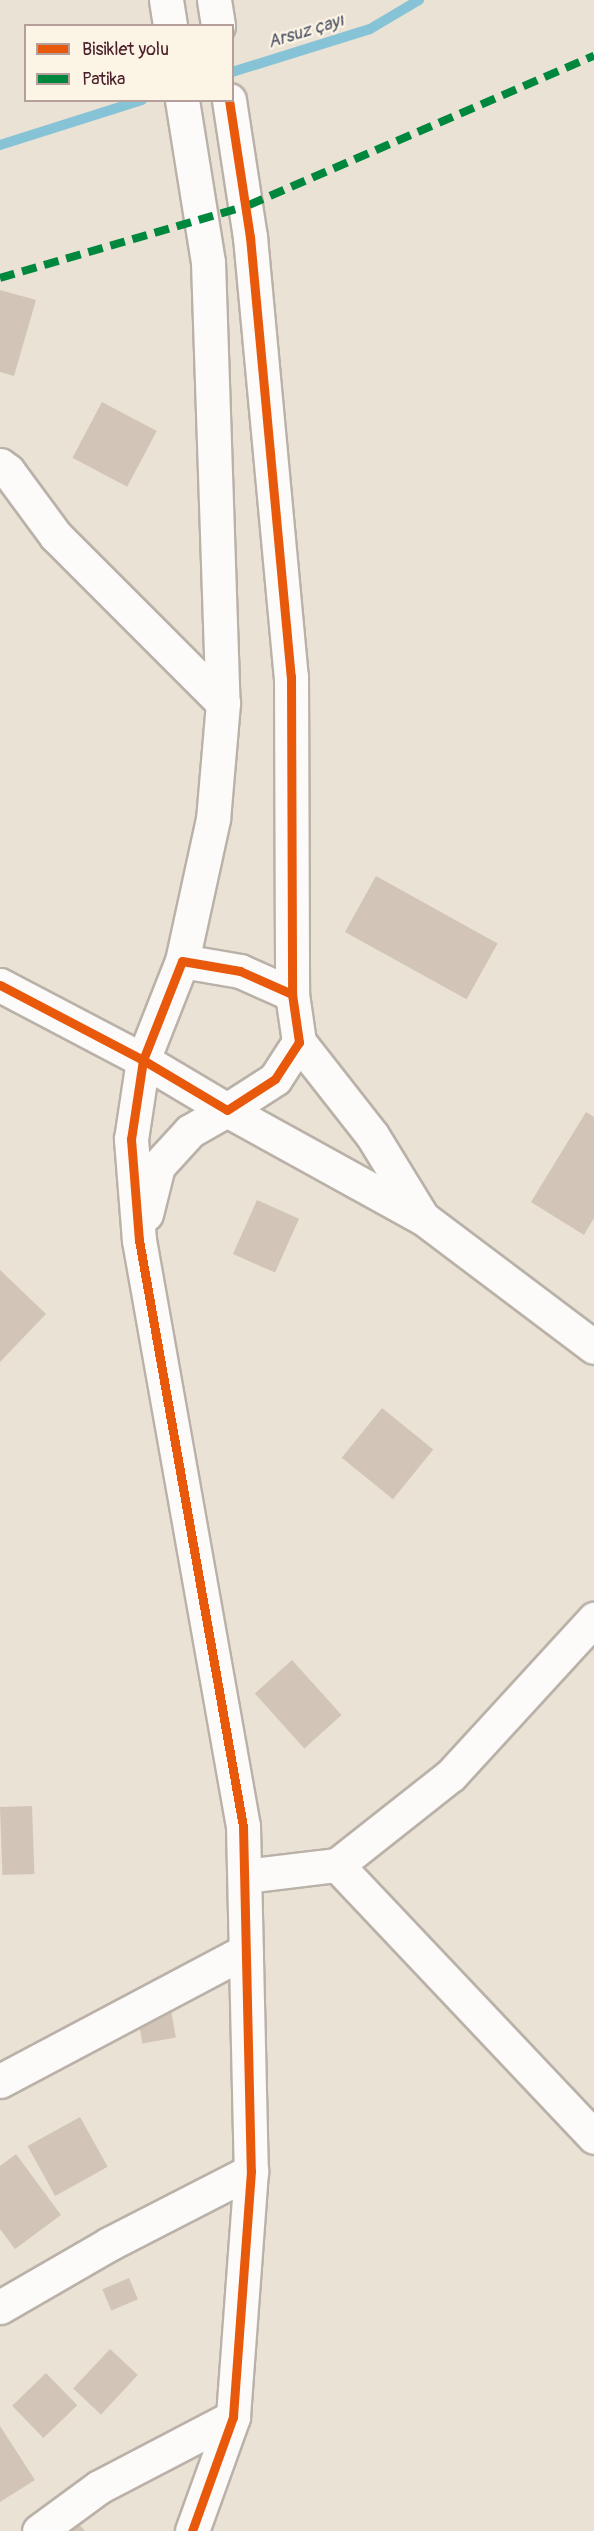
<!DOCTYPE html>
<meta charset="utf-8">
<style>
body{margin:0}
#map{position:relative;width:594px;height:2531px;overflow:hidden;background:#eae2d4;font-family:Pangolin,sans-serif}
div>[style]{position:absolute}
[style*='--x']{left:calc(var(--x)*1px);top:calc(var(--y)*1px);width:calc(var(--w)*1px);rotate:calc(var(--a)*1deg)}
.stream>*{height:10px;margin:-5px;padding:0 5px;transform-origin:5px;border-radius:5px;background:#86c3d7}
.building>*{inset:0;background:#d2c5b7;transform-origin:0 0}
.roads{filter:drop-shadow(2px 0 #bab1a9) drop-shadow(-2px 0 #bab1a9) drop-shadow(0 2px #bab1a9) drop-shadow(0 -2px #bab1a9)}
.minor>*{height:33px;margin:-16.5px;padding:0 16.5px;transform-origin:16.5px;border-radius:16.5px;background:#fcfbf9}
.quiet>*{height:8px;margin-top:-4px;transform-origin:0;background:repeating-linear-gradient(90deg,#00873e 0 15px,transparent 0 23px)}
.cycleway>*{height:9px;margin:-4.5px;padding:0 4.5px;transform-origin:4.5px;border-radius:4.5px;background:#e8590c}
span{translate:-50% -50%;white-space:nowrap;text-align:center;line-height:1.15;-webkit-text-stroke:4.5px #fcf5e5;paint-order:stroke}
.water-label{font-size:18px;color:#505468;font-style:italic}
.legend{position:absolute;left:24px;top:24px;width:210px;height:78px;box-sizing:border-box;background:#fcf5e5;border:2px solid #b59f9b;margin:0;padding:8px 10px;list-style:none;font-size:18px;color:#4a1f2b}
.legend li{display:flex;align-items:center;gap:12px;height:30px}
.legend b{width:30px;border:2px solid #b59f9b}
</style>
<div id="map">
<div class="stream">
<i style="--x:232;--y:72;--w:145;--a:-17.3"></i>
<i style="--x:370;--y:29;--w:57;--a:-30.6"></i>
<i style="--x:0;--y:145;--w:149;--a:-17.6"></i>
</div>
<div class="building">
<i style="clip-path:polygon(0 290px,36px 300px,14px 376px,0 372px)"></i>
<i style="left:102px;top:402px;width:62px;height:63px;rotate:28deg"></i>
<i style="left:376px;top:876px;width:139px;height:64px;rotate:29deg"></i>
<i style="clip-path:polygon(586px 1112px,594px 1117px,594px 1218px,584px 1235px,531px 1202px)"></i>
<i style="left:257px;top:1200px;width:46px;height:59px;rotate:24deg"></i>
<i style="clip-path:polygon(0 1270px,46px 1314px,0 1362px)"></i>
<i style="left:382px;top:1408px;width:66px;height:64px;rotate:39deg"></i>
<i style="left:292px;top:1660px;width:74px;height:50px;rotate:48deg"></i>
<i style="left:32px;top:1806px;width:68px;height:32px;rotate:88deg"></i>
<i style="left:171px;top:2010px;width:28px;height:34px;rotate:80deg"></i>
<i style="left:80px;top:2117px;width:57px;height:60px;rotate:61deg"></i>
<i style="clip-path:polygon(16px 2154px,61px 2215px,15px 2249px,0 2229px,0 2166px)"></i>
<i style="left:129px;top:2278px;width:23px;height:29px;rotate:67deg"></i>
<i style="left:110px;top:2349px;width:38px;height:54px;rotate:43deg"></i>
<i style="left:46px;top:2373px;width:45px;height:47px;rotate:46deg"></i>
<i style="clip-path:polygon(0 2426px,35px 2480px,0 2502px)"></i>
<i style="clip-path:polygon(78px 2523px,85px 2531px,70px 2531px)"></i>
</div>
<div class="roads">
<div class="minor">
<i style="--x:166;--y:0;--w:26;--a:81"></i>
<i style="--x:214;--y:0;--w:26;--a:81"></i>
<i style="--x:182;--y:100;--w:164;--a:80.9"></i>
<i style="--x:208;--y:262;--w:441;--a:88.1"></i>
<i style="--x:223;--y:703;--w:116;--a:94.9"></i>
<i style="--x:213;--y:819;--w:145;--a:102.3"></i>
<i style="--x:229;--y:100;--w:139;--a:81.3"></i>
<i style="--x:250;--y:237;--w:441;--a:84.7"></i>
<i style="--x:291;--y:676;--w:318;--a:89.8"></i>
<i style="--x:292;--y:994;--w:49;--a:81.7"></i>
<i style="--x:299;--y:1042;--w:44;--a:123"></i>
<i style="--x:275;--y:1079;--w:57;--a:147.1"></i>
<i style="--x:227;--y:1110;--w:98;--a:-149.2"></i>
<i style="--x:143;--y:1060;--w:106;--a:-68.5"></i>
<i style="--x:182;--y:961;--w:59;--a:9.8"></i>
<i style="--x:240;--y:971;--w:57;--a:23.9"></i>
<i style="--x:0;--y:465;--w:10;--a:37"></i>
<i style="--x:8;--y:471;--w:81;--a:53.6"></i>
<i style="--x:56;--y:536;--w:236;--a:45"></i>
<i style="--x:0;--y:985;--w:161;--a:27.7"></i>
<i style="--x:143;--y:1060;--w:80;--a:98.6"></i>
<i style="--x:131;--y:1139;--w:101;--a:85.5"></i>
<i style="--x:139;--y:1240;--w:595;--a:79.94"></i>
<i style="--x:243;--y:1826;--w:345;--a:88.7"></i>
<i style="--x:251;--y:2171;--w:247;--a:94.2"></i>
<i style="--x:233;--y:2417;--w:121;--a:109.8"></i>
<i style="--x:299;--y:1042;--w:118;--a:51.9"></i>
<i style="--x:372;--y:1135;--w:96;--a:58.6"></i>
<i style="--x:146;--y:1214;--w:49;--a:-76"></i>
<i style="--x:158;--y:1166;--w:47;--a:-47.6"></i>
<i style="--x:190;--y:1131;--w:43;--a:-29.6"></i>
<i style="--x:227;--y:1110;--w:224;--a:28.9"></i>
<i style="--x:423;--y:1218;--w:214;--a:37"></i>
<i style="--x:337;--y:1865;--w:374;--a:46.6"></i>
<i style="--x:245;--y:1876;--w:93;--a:-6.8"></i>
<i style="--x:337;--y:1865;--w:145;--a:-38.3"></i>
<i style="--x:451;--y:1775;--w:212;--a:-47.5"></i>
<i style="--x:0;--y:2081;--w:278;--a:-27.9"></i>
<i style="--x:0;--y:2307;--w:126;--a:-30"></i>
<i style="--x:109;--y:2244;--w:160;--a:-27.2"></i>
<i style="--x:39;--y:2531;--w:74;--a:-36.3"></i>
<i style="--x:99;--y:2487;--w:151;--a:-27.6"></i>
</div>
</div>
<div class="quiet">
<i style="--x:0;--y:278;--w:259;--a:-16.3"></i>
<i style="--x:249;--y:205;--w:376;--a:-23.4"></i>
</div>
<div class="cycleway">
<i style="--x:229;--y:100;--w:139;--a:81.3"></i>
<i style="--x:250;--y:237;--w:441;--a:84.7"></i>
<i style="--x:291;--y:676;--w:318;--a:89.8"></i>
<i style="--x:292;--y:994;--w:49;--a:81.7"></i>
<i style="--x:299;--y:1042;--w:44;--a:123"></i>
<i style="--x:275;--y:1079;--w:57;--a:147.1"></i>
<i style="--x:227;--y:1110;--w:98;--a:-149.2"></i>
<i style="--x:143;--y:1060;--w:106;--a:-68.5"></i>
<i style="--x:182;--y:961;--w:59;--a:9.8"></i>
<i style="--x:240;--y:971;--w:57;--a:23.9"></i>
<i style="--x:0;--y:985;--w:161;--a:27.7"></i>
<i style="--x:143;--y:1060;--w:80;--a:98.6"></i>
<i style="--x:131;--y:1139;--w:101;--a:85.5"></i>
<i style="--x:139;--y:1240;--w:595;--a:79.94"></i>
<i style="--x:243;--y:1826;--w:345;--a:88.7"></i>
<i style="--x:251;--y:2171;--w:247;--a:94.2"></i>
<i style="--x:233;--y:2417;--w:121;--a:109.8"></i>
</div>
<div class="water-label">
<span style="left:306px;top:32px;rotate:-17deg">Arsuz çayı</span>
</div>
<ul class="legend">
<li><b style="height:8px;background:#e8590c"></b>Bisiklet yolu</li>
<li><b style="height:8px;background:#00873e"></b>Patika</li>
</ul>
</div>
